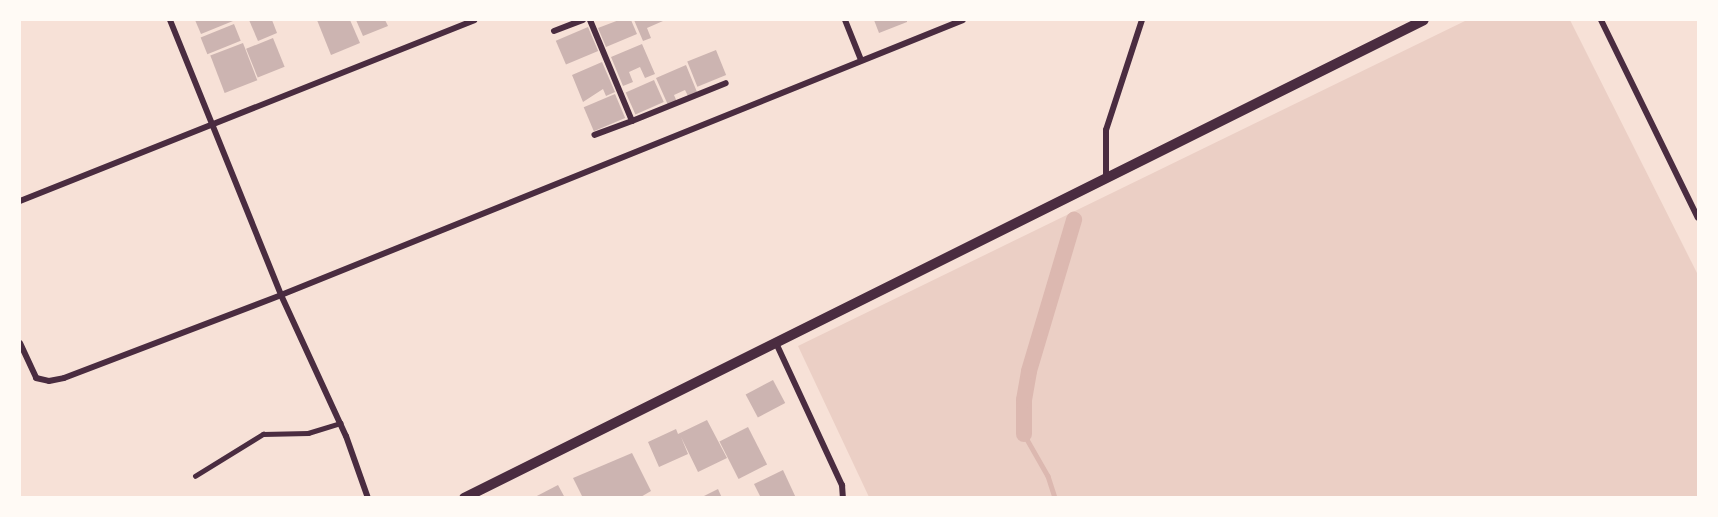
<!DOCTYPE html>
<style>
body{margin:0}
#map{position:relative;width:1718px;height:517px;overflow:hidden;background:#f7e1d7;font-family:Helvetica,sans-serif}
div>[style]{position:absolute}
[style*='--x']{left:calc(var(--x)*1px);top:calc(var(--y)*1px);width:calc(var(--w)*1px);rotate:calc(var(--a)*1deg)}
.green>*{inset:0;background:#ebcfc5}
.stream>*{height:4.5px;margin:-2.25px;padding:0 2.25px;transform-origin:2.25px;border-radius:2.25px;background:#dcb8b0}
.canal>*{height:16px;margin:-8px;padding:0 8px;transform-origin:8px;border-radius:8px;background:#dcb8b0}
.building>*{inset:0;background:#ccb4b1;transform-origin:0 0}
.service>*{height:4.5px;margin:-2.25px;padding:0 2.25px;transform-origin:2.25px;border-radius:2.25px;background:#4a2c40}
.minor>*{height:6px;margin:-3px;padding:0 3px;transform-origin:3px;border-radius:3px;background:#4a2c40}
.tertiary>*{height:10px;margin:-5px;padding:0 5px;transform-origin:5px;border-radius:5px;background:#4a2c40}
span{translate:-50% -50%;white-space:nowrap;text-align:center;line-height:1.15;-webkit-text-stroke:6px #fffaf5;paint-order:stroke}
.frame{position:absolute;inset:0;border:21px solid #fffaf5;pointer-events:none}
</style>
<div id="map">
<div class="green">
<i style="clip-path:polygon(1467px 20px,1570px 20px,1698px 275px,1698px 497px,869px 497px,798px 346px)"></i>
</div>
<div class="stream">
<i style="--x:1024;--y:434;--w:48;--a:60.3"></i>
<i style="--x:1048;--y:476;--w:23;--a:72"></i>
</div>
<div class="canal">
<i style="--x:1024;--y:434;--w:34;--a:-90"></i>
<i style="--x:1024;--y:400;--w:29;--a:-80"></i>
<i style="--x:1029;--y:371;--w:158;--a:-73.4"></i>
</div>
<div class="building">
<i style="clip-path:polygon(195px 20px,232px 20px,233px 21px,201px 34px)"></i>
<i style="clip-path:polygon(249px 20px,272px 20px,277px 33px,258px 41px)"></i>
<i style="clip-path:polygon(317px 20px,350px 20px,360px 43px,331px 55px)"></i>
<i style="clip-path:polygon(356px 20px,385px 20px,388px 26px,363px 36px)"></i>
<i style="clip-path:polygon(619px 20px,631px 20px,637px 34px,606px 47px,598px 28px)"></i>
<i style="clip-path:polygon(634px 20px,662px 20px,663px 21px,647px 28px,651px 38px,643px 41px)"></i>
<i style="clip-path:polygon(874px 20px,907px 20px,907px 22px,879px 33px)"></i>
<i style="left:234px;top:24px;width:18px;height:36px;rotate:68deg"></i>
<i style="left:588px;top:27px;width:26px;height:35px;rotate:67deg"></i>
<i style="left:273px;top:38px;width:31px;height:29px;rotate:68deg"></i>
<i style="left:243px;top:43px;width:40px;height:35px;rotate:69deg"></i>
<i style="clip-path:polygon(642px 44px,655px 74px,645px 78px,640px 67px,629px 72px,633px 82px,623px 86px,611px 57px)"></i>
<i style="left:716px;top:50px;width:27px;height:31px;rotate:68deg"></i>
<i style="clip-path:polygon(602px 62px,615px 92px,606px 96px,603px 89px,583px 102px,572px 75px)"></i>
<i style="clip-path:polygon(686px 65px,697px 92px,688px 96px,685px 90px,674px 95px,677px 102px,668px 105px,656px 78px)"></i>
<i style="left:654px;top:80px;width:24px;height:31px;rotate:66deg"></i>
<i style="left:615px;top:94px;width:26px;height:34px;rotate:67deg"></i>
<i style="left:773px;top:380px;width:26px;height:31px;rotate:62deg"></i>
<i style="clip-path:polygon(707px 420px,727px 458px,698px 472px,681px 437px,688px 454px,659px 467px,648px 442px,676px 429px,678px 434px)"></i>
<i style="left:748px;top:427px;width:42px;height:32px;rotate:63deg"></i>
<i style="clip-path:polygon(632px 453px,651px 491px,639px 498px,583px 498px,573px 478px)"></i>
<i style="clip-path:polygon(783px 470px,796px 498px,761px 498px,754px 484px)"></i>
<i style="clip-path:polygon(558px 485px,565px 498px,533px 498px)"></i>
<i style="clip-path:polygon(718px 489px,722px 498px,700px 498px)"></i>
</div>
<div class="service">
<i style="--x:195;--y:476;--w:80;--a:-31.7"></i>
<i style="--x:263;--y:434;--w:45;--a:-1.3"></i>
<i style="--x:308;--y:433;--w:34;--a:-17"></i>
</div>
<div class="minor">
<i style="--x:170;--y:20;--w:297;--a:68"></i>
<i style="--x:281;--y:295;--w:155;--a:65.3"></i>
<i style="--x:346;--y:436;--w:66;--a:70.5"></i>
<i style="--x:590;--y:20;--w:109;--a:67.4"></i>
<i style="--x:632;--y:121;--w:40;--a:159.8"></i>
<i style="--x:845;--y:20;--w:43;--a:68.2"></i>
<i style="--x:1601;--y:20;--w:220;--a:63.9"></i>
<i style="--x:554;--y:31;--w:31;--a:-21"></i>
<i style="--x:632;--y:121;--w:101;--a:-22"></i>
<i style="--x:1106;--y:179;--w:49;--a:-90"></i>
<i style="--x:1106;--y:130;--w:116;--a:-71.9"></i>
<i style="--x:20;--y:201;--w:489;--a:-21.7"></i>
<i style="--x:20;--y:343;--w:38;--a:65"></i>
<i style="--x:36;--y:378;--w:13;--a:13"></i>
<i style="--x:49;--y:381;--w:15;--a:-11"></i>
<i style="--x:64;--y:378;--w:232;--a:-20.9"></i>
<i style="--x:281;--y:295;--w:735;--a:-21.96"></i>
<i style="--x:776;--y:343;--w:157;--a:65.1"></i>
<i style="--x:842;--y:485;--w:13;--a:86"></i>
</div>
<div class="tertiary">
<i style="--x:464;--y:498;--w:1072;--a:-26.47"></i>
</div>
<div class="frame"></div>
</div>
